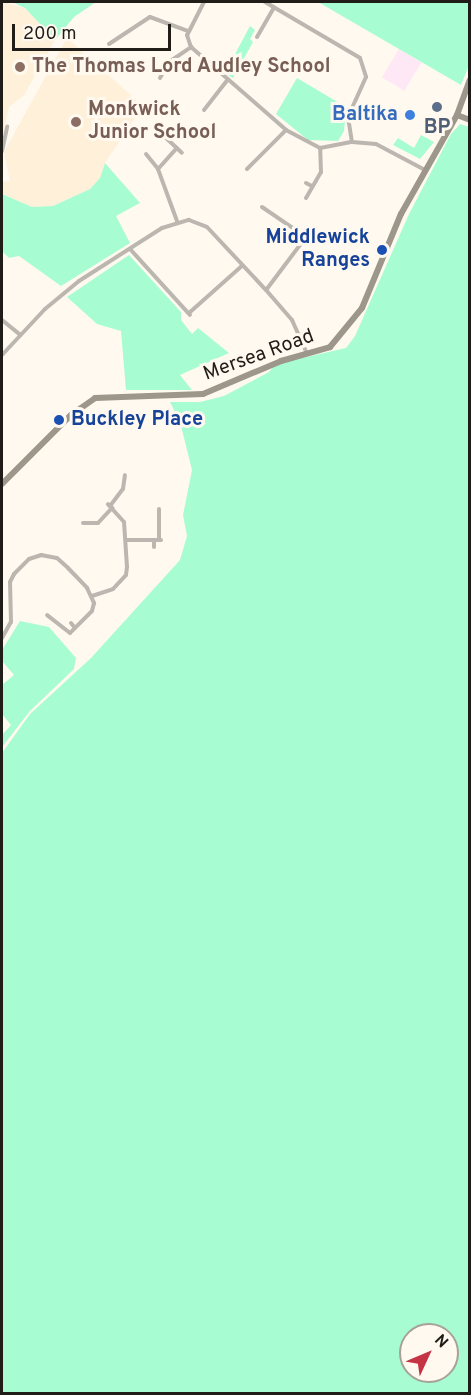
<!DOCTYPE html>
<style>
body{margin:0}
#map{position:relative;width:471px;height:1395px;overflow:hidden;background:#fff9ef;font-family:Overpass,sans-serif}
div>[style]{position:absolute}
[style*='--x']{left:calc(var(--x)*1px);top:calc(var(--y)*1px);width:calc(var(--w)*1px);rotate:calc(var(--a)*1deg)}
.built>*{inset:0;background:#fff0d9}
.industrial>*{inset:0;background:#fee8f6;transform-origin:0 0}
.green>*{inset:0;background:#a7fdd1}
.street>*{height:4px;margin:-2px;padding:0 2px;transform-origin:2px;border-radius:2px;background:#bbb6af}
.secondary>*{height:6px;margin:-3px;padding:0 3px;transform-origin:3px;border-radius:3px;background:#9c968b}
.dots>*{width:16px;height:16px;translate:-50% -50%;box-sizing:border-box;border:3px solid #fff9ef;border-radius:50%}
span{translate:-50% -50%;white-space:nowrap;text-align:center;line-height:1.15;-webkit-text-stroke:6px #fff9ef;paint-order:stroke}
.education-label{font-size:20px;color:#785e54;font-weight:700}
.left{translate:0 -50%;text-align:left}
.shop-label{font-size:20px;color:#366cbe;font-weight:700}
.right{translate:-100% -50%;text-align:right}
.service-label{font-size:20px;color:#4e5e75;font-weight:700}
.transit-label{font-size:20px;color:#164399;font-weight:700}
.street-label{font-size:20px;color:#201c17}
.frame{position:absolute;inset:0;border:3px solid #201c17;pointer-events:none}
.north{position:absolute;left:399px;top:1323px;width:60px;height:60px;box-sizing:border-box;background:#fff9ef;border:2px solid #a6a199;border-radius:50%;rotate:46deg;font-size:16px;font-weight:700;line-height:24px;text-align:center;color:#201c17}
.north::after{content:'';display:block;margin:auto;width:21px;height:27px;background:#c43445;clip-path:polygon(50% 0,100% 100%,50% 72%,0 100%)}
.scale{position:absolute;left:12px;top:24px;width:159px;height:27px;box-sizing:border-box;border:3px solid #201c17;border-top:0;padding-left:8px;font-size:18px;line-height:21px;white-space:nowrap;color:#201c17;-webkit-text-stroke:4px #fff9ef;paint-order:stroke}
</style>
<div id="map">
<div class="built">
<i style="clip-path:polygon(2px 2px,25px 8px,55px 40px,24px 95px,9px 107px,2px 139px)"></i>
<i style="clip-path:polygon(67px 38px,143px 106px,105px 163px,100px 178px,90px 189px,53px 206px,32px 207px,2px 194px,2px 182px,10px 181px,4px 152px)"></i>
</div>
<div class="industrial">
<i style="left:399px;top:49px;width:26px;height:33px;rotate:31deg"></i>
</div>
<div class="green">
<i style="clip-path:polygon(12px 2px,96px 2px,74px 17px,55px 40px,25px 8px)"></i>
<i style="clip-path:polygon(318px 2px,469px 2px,469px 65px,461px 85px)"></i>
<i style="clip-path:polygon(250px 26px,255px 30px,250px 39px,253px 42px,233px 78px,225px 73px)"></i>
<i style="clip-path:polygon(297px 78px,346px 107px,344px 131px,338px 141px,308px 140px,276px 114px)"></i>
<i style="clip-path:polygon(evenodd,460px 124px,469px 127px,469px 1393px,2px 1394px,2px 753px,30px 714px,91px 658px,180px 560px,187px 536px,183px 515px,192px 470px,180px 422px,170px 402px,200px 402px,224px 396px,269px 372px,276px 364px,346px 348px,355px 336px,409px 214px,451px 134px,460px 124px,411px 1335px,447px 1335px,447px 1371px,411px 1371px,411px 1335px)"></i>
<i style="clip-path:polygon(421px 135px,434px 142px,420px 159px,393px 145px,398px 138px,414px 148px)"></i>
<i style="clip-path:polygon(105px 163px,140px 203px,116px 216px,130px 243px,61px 286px,19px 256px,9px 258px,2px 251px,2px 194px,32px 207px,53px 206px,90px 189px,100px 178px)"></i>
<i style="clip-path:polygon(129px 255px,181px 312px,181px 320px,192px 334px,198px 328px,229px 353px,180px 375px,192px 390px,126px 390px,121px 331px,97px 324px,67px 297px)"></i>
<i style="clip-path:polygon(20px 621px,49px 627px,76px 658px,74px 669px,30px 711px,2px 747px,2px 735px,11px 725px,2px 714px,2px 685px,14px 675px,2px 661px,2px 650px)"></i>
</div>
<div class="street">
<i style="--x:204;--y:2;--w:37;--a:117"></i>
<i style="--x:187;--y:35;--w:13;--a:72"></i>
<i style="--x:191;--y:47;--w:126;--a:41.1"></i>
<i style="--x:286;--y:130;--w:38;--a:28"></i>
<i style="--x:320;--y:148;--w:33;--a:-11"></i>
<i style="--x:352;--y:142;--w:24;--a:5"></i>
<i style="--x:376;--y:144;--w:55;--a:28"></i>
<i style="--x:265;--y:2;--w:110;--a:30.5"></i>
<i style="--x:360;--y:58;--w:20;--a:72"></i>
<i style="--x:366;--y:77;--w:44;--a:114.2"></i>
<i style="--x:348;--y:117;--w:25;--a:81"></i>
<i style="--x:257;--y:37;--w:34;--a:-60"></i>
<i style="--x:109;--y:44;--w:49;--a:-33.4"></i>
<i style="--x:150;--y:17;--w:40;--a:20.2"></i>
<i style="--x:160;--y:78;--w:18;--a:-61"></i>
<i style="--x:169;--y:62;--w:27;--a:-34"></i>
<i style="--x:204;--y:110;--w:39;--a:-52"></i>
<i style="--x:165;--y:137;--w:23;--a:43"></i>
<i style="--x:2;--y:151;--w:25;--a:-78"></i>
<i style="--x:146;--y:154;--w:19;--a:51"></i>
<i style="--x:247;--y:169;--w:55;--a:-45"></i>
<i style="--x:306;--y:183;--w:7;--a:27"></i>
<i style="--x:306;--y:198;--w:30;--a:-60"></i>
<i style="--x:321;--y:172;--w:24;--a:-92"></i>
<i style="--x:262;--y:207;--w:53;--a:34.3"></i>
<i style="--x:306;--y:237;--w:66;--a:127"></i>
<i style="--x:177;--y:221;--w:55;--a:-110.1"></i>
<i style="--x:158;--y:169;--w:28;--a:-48"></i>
<i style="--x:306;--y:237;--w:11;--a:-56"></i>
<i style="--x:130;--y:249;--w:89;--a:47.7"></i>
<i style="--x:189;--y:313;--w:71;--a:-41.6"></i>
<i style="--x:2;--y:320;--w:22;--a:39"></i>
<i style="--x:2;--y:355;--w:63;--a:-46.9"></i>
<i style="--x:45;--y:309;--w:44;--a:-39.5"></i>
<i style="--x:79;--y:281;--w:98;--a:-32.6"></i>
<i style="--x:162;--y:228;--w:28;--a:-17"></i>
<i style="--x:189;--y:220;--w:19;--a:21"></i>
<i style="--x:207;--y:227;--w:86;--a:46.9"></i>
<i style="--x:266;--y:290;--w:40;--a:49"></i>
<i style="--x:292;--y:320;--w:37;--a:66"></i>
<i style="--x:110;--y:506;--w:21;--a:-53"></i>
<i style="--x:123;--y:489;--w:14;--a:-82"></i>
<i style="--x:83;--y:523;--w:15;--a:0"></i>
<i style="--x:98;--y:523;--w:21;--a:-47"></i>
<i style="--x:127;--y:540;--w:34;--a:0"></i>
<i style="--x:154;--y:540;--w:7;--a:90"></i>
<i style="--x:159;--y:540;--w:31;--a:-90"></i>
<i style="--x:92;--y:596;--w:22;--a:-18"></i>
<i style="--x:113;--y:589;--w:19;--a:-47"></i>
<i style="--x:126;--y:575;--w:8;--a:-83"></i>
<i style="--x:127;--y:567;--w:45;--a:-93.8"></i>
<i style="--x:124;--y:522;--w:24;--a:-132"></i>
<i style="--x:71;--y:623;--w:6;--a:51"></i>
<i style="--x:2;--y:638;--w:18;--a:-61"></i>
<i style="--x:11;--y:622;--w:40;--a:-91.4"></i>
<i style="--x:10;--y:582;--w:9;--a:-63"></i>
<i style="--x:14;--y:574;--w:21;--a:-45"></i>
<i style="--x:29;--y:559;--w:13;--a:-18"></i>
<i style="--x:41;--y:555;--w:16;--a:11"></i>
<i style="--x:57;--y:558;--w:15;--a:42"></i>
<i style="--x:68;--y:568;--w:28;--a:46"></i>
<i style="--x:87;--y:588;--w:17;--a:65"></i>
<i style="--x:94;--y:603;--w:8;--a:104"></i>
<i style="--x:92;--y:611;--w:31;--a:135"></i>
<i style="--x:70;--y:633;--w:29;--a:-142"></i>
</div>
<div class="secondary">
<i style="--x:457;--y:115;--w:14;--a:21"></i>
<i style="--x:2;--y:484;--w:98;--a:-45"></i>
<i style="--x:71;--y:415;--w:29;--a:-35"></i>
<i style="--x:95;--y:398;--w:108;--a:-2.1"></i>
<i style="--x:203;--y:394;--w:85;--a:-22.9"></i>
<i style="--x:281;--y:361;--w:51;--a:-15.9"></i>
<i style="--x:330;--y:347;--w:50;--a:-50.6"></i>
<i style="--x:362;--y:308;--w:102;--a:-67.5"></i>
<i style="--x:401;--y:214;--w:114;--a:-60.5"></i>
<i style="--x:457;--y:115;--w:37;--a:-70"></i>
</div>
<div class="dots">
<i style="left:20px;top:67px;background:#8d6e63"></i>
<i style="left:437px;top:107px;background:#5c6f8a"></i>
<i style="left:410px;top:115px;background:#3f7fe0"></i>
<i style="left:76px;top:122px;background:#8d6e63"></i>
<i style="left:382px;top:250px;background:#1a4fb4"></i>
<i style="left:59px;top:420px;background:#1a4fb4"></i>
</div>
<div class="education-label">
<span class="left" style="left:32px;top:67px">The Thomas Lord Audley School</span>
<span class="left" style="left:88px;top:122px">Monkwick<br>Junior School</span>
</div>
<div class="shop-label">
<span class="right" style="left:398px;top:115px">Baltika</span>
</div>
<div class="service-label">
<span style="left:437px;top:128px">BP</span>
</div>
<div class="transit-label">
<span class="right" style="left:370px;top:250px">Middlewick<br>Ranges</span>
<span class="left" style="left:71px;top:420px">Buckley Place</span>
</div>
<div class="street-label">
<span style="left:259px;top:356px;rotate:-20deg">Mersea Road</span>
</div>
<div class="frame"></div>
<div class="north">N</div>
<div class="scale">200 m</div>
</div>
